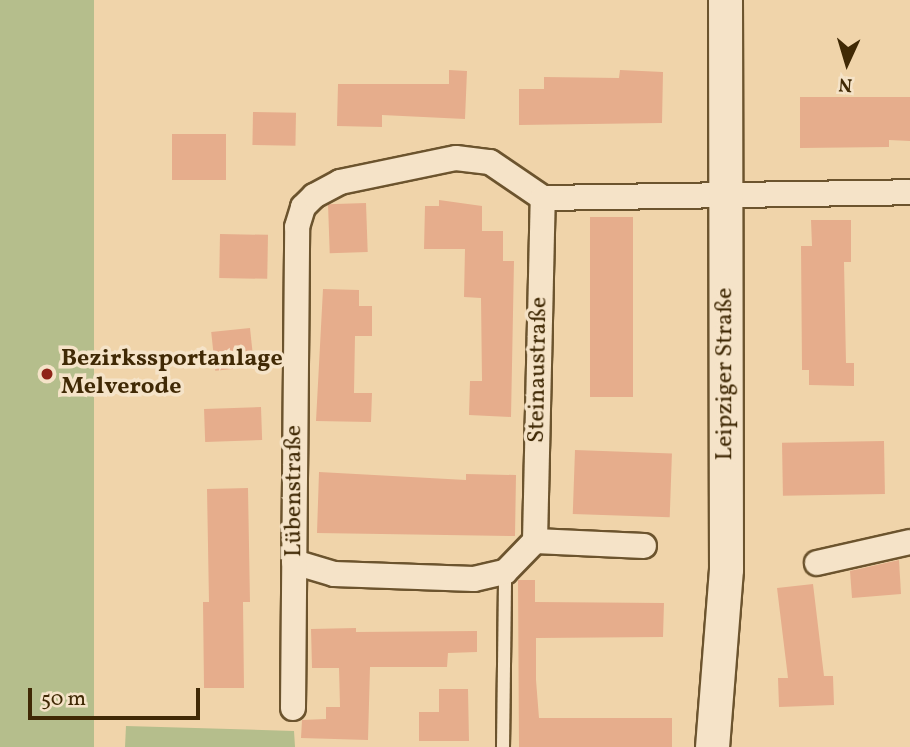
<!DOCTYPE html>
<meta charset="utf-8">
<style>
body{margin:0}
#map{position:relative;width:910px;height:747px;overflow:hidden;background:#f0d4aa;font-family:Vollkorn,serif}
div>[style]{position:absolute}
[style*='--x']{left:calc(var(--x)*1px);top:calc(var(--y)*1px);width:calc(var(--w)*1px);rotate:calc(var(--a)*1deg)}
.green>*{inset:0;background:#b5be8c;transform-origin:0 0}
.building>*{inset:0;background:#e6ad8c;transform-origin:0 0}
.roads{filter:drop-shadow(2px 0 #6c542e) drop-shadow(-2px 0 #6c542e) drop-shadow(0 2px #6c542e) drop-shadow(0 -2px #6c542e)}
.lane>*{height:12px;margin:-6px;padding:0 6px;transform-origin:6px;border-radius:6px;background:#f5e3c8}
.street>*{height:24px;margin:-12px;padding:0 12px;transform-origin:12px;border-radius:12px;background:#f5e3c8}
.secondary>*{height:33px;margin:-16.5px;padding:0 16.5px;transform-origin:16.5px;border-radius:16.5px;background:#f5e3c8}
.dots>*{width:19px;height:19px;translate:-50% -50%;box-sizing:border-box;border:4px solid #f5e3c8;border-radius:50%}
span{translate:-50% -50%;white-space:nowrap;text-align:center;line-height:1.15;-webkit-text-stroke:7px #f5e3c8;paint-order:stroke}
.poi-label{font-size:24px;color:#402905;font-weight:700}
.left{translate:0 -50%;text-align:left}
.street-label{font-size:24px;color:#402905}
.north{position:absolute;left:812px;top:28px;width:70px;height:70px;-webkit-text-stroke:5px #f5e3c8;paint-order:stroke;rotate:184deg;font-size:19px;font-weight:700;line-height:28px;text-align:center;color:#402905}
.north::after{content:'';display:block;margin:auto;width:24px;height:32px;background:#402905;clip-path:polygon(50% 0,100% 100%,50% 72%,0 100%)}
.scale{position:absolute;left:28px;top:688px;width:172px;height:32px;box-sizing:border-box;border:4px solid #402905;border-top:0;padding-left:9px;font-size:21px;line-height:24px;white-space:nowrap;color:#402905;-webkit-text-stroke:5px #f5e3c8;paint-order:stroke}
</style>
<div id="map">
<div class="green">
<i style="left:0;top:0;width:94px;height:747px"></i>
<i style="clip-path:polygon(126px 726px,294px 731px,295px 747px,125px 747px)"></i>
</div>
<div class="building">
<i style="clip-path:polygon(449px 70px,467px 71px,465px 119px,382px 115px,382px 127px,337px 126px,338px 84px,449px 84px)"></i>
<i style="clip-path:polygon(620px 70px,663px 72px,662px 123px,519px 125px,519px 89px,544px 89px,544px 77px,619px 78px)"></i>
<i style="clip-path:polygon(800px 97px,910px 97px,910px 141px,889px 140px,889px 147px,800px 148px)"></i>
<i style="left:253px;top:112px;width:43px;height:33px;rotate:1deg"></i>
<i style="left:172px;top:134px;width:54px;height:46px"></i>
<i style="clip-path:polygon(439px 200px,482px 206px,482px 231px,503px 231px,503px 261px,514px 261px,511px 417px,469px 415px,470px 381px,482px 381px,481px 298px,464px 297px,465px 249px,424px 249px,425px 206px,439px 206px)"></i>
<i style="left:366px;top:203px;width:49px;height:38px;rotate:88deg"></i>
<i style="left:590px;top:217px;width:43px;height:180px"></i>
<i style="clip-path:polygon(811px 220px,851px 220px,851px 262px,844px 262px,846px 363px,854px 363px,854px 386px,809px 385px,809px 370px,802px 370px,801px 246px,812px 246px)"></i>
<i style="left:220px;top:234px;width:48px;height:44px;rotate:1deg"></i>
<i style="clip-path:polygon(323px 289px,359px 290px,359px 306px,372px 306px,372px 336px,355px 336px,354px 393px,372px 393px,371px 422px,316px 421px)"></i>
<i style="left:250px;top:328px;width:39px;height:39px;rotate:84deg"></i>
<i style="left:261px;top:407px;width:33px;height:57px;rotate:88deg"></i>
<i style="left:884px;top:441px;width:53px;height:102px;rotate:89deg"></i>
<i style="left:575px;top:450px;width:97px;height:64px;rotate:2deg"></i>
<i style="clip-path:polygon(319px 472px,466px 480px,466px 474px,516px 475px,515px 536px,317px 533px)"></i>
<i style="clip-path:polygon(248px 488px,250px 602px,243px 602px,244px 688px,204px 688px,203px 602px,209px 602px,207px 489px)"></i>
<i style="clip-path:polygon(899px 560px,901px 594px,852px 598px,850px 571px)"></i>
<i style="clip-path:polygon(518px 580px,535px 580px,535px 602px,664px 603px,663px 637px,536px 638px,536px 680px,539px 718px,672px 718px,672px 747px,519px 747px)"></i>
<i style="clip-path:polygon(813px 584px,824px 676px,833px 676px,834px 705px,779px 707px,778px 678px,788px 678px,777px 588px)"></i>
<i style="clip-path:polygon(356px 628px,356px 632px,477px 631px,477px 652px,448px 653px,447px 667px,370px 667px,368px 740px,301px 738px,302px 720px,326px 719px,326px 707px,340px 707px,339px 668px,312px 668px,311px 629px)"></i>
<i style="clip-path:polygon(439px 689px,468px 689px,469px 741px,419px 741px,419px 712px,439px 712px)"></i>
</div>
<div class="roads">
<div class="lane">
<i style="--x:503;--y:747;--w:175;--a:-89.3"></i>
</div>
<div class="street">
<i style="--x:535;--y:541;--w:343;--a:-88.7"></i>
<i style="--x:294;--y:562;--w:42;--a:16.7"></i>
<i style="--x:334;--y:574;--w:140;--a:2"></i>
<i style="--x:474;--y:579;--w:32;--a:-13"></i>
<i style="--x:505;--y:572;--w:43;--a:-45.9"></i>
<i style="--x:535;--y:541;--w:109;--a:2.6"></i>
<i style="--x:817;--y:563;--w:95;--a:-12.7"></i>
<i style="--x:293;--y:708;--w:481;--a:-89.5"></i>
<i style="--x:297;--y:227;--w:21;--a:-73"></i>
<i style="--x:303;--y:207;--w:16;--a:-45"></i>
<i style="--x:314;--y:196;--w:30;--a:-28"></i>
<i style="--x:340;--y:182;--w:118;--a:-11.7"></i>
<i style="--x:456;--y:158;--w:34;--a:7"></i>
<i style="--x:490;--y:162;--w:64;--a:34.2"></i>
<i style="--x:543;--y:198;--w:367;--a:-0.9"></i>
</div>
<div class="secondary">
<i style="--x:712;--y:747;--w:179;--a:-85.5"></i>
<i style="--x:726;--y:569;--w:569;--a:-90.1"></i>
</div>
</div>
<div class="dots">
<i style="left:47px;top:374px;background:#8f2418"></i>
</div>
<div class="poi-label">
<span class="left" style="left:61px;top:374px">Bezirkssportanlage<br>Melverode</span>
</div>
<div class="street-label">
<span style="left:539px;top:370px;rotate:-89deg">Steinaustraße</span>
<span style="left:726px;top:374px;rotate:-90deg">Leipziger Straße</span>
<span style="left:295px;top:491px;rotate:-90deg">Lübenstraße</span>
</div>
<div class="north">N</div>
<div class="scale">50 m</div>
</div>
